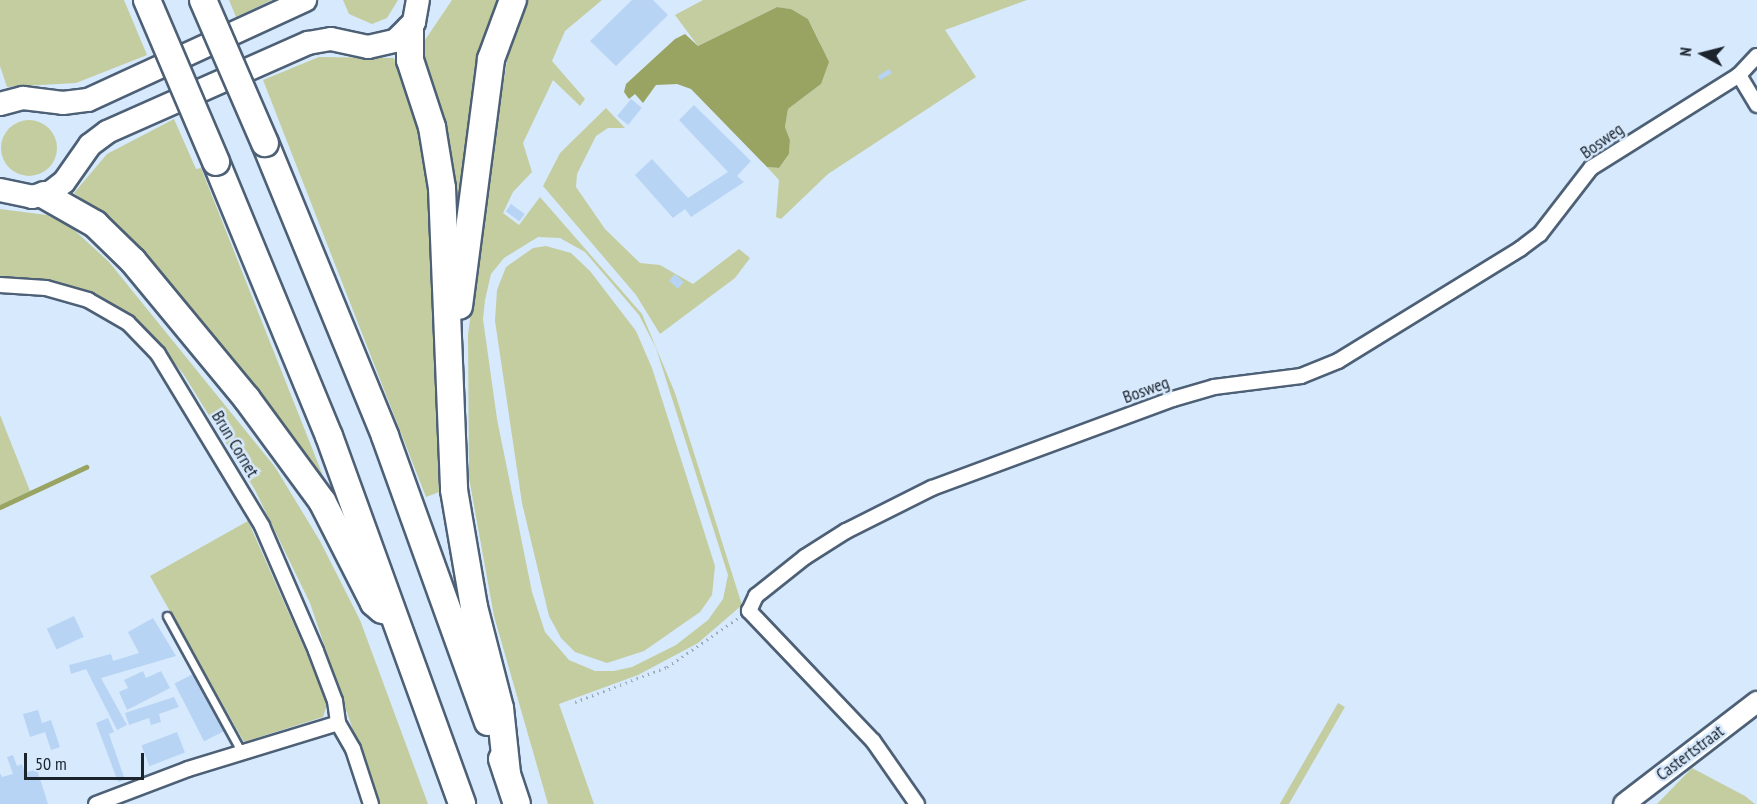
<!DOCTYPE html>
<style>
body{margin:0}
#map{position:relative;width:1757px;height:804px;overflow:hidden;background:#d7e9fd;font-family:"PT Sans Narrow",sans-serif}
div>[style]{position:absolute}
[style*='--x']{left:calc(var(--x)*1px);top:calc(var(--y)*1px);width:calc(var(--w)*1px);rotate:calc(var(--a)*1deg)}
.green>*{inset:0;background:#c4cd9f;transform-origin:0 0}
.round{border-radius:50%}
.water>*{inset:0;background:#99a462}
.stream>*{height:4.5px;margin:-2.25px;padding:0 2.25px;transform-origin:2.25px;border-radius:2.25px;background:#99a462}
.building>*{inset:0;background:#b8d4f4;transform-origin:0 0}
.path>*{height:3px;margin-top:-1.5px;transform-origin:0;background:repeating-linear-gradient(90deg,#9eadbe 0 1.5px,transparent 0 6px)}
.roads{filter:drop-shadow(2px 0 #4d6076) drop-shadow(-2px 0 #4d6076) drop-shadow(0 2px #4d6076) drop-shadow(0 -2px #4d6076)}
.service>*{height:7px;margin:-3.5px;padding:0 3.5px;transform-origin:3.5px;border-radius:3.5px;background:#fff}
.minor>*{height:14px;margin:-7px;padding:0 7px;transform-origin:7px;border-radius:7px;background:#fff}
.secondary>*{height:20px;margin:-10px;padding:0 10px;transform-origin:10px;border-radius:10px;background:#fff}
.primary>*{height:22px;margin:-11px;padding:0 11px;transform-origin:11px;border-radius:11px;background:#fff}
.motorway>*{height:26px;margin:-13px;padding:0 13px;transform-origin:13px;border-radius:13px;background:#fff}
.bridges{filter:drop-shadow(2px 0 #4d6076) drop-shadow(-2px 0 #4d6076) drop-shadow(0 2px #4d6076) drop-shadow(0 -2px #4d6076)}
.motorway-bridge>*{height:26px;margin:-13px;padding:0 13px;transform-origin:13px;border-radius:13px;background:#fff}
span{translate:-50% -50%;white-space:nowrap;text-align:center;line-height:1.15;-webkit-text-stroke:5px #d7e9fd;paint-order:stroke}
.street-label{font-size:18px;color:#1b232d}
.north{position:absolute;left:1673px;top:24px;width:60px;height:60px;-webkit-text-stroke:4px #d7e9fd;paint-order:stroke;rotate:277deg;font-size:16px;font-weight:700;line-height:24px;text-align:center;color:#1b232d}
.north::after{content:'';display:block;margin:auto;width:21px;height:27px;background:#1b232d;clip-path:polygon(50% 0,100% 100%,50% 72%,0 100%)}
.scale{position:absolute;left:24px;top:753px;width:120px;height:27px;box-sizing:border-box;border:3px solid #1b232d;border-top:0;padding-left:8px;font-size:18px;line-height:21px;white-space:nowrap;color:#1b232d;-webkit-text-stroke:4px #d7e9fd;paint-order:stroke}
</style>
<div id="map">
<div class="green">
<i style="clip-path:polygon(0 0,124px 0,147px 55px,76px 83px,7px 87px,0 66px)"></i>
<i style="clip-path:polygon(229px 0,272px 0,236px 17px)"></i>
<i style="clip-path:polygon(343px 0,398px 0,387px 18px,372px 24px,349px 14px)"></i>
<i style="clip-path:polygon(452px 0,500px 0,455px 228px,421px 66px,423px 43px)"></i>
<i style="clip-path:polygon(evenodd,523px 0,602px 0,565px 31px,552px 61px,585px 99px,580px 106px,553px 80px,523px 143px,532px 172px,513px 192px,503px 213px,519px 225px,540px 197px,642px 314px,675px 393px,742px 605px,698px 643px,638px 675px,559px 704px,594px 804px,548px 804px,494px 616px,469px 478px,468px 335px,494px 138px,510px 43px,523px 0,538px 237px,560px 238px,585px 252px,639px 315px,656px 348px,728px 575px,723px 599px,708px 620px,676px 645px,632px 667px,614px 671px,595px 671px,569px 660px,545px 632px,532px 592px,497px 419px,483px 319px,485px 300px,491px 274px,504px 258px,538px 237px)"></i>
<i style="clip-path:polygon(703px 0,1027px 0,945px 30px,976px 77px,828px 174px,781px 219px,776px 217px,779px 180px,767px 167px,779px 168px,789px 154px,790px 140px,785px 127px,788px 109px,821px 84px,820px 43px,808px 19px,791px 9px,777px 7px,698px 46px,675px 15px)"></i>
<i style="clip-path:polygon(319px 57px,394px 58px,421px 136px,428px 173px,442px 491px,426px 497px,263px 80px)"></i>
<i style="clip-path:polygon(606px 108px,625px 128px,608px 128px,596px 136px,577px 174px,576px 187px,605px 229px,640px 263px,660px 265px,693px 284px,739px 249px,750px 258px,735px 278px,660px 334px,636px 295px,543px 186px,560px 153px)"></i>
<i style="clip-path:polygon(174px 119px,196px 169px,201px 168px,333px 501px,145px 256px,110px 220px,74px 193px,107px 154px)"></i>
<i class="round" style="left:1px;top:120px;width:56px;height:56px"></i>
<i style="clip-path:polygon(0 209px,47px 215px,72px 228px,109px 262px,275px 467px,320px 541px,360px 620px,428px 804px,378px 804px,310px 603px,255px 490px,184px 375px,152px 335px,98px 297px,70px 287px,0 281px)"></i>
<i style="clip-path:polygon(546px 246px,571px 253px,590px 271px,636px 331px,652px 368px,715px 566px,712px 595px,700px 612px,644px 651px,607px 663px,575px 652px,561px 638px,549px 616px,522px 503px,495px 321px,497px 290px,506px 267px,533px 248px)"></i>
<i style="clip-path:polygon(0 415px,30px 491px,0 505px)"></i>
<i style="clip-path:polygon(248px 521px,328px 702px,323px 717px,244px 742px,150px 576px)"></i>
<i style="left:1338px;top:703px;width:8px;height:119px;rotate:30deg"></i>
<i style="clip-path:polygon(1692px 768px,1745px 796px,1755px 804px,1657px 804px)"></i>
</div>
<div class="water">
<i style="clip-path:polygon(777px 7px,791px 9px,808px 19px,829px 62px,821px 84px,788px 109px,785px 127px,790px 140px,789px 154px,779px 168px,767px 167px,691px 89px,677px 84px,656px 85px,643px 103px,635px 94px,629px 99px,624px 92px,626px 84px,675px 39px,685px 34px,698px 46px)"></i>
</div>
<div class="stream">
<i style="--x:0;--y:507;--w:95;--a:-24.9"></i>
</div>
<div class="building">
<i style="clip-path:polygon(632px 0,653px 0,668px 15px,616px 66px,590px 41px)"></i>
<i style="clip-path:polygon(889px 69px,892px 73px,880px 80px,878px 76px)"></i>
<i style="left:631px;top:99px;width:14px;height:22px;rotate:39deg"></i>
<i style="clip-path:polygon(694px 105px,751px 161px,737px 176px,744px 182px,691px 217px,685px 209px,673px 218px,635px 175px,652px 159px,688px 198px,728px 172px,679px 120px)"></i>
<i style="left:511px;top:204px;width:17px;height:9px;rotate:36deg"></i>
<i style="left:675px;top:274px;width:12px;height:9px;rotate:42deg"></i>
<i style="left:74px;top:616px;width:23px;height:30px;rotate:65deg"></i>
<i style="clip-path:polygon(153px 618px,176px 656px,101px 678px,127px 725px,117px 730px,86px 669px,71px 674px,69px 665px,111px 654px,113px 661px,139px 653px,128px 632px)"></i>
<i style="clip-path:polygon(143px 671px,146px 678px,161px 671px,170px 688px,127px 710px,119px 692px,128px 688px,124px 680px)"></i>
<i style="left:195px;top:673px;width:65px;height:23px;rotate:63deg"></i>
<i style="clip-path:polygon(174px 697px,179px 707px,159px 714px,161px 722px,151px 725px,149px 718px,129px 725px,125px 713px)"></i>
<i style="clip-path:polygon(38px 710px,42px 723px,51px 720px,60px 747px,51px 750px,45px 732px,30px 737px,23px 714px)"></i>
<i style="clip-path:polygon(108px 718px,114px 732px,109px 734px,125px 780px,118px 782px,96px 723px)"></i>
<i style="left:177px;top:732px;width:22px;height:38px;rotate:69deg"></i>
<i style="clip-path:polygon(13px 755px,17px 766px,22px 764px,25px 773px,37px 769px,48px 804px,0 804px,0 773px,2px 777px,13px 774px,7px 757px)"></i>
</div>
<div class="path">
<i style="--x:575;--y:702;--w:98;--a:-20.8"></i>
<i style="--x:667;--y:667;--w:86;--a:-34.6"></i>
</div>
<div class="roads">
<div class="service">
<i style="--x:167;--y:616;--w:156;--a:61.3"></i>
</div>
<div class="minor">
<i style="--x:1739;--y:75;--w:35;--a:59"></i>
<i style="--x:0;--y:285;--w:46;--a:3.7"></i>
<i style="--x:46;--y:288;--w:44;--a:15.9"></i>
<i style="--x:88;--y:300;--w:46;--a:29.9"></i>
<i style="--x:128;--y:323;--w:43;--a:45.9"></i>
<i style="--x:158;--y:354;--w:201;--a:58.8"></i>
<i style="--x:262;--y:526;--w:136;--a:66.6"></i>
<i style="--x:316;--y:651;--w:53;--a:69.2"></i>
<i style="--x:335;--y:701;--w:22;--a:82"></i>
<i style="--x:338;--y:723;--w:30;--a:60"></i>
<i style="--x:353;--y:749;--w:58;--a:71.9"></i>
<i style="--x:96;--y:804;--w:98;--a:-20.8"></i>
<i style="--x:188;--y:769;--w:157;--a:-17"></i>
<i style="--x:917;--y:804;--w:77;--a:-124.9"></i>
<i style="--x:873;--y:741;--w:180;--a:-133.6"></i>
<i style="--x:749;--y:611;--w:17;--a:-65"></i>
<i style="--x:756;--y:596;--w:63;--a:-38.5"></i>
<i style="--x:805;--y:557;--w:49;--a:-32.4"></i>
<i style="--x:846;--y:531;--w:96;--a:-26.6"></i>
<i style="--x:932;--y:488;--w:257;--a:-20.3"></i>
<i style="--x:1173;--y:399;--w:43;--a:-16.3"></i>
<i style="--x:1214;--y:387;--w:88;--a:-7.2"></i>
<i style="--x:1301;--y:376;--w:40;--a:-22"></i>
<i style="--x:1338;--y:361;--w:214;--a:-31.6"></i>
<i style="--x:1520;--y:249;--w:25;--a:-37"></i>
<i style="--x:1540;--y:234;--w:83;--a:-52.3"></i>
<i style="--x:1591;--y:168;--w:175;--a:-32.1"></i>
<i style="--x:1739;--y:75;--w:26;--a:-47"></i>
</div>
<div class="secondary">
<i style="--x:1624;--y:804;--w:168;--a:-37.5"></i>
</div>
<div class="primary">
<i style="--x:0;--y:104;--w:24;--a:-15"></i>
<i style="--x:23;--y:98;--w:40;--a:7.1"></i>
<i style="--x:63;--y:103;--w:25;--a:-7"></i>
<i style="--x:88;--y:100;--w:239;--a:-24.7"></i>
<i style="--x:0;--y:190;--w:33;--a:12"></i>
<i style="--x:32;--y:197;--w:20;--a:-15"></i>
<i style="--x:51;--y:192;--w:16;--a:-38"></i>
<i style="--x:64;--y:182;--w:45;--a:-54.9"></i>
<i style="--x:90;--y:145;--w:21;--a:-37"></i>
<i style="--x:107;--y:132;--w:220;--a:-23.9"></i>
<i style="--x:308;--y:43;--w:23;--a:-10"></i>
<i style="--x:331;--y:39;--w:38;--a:12"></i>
<i style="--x:368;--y:47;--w:28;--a:-13"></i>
<i style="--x:395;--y:41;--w:27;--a:-45"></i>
<i style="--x:414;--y:22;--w:22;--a:-80"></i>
</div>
<div class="motorway">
<i style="--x:410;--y:29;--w:31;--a:90"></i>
<i style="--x:410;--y:60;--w:71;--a:71.8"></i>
<i style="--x:432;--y:127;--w:62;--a:80.7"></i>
<i style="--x:442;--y:188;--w:302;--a:87.7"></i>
<i style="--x:454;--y:490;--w:119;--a:80.3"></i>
<i style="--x:474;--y:607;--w:104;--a:75.6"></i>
<i style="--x:500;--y:708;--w:65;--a:83.9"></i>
<i style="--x:265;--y:143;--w:317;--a:67.7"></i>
<i style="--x:385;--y:436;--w:304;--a:70.2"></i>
<i style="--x:216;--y:162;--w:296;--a:67.6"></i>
<i style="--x:329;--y:436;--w:391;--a:70.1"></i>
<i style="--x:44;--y:195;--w:59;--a:29.6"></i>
<i style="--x:95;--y:224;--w:53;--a:44.2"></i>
<i style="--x:133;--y:261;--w:179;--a:50.4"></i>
<i style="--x:247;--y:399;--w:127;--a:53.7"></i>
<i style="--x:322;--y:501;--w:114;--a:63"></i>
<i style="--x:374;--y:603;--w:11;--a:41"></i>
<i style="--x:459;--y:306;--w:249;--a:-82.6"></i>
<i style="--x:491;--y:59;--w:63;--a:-69.6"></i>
<i style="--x:502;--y:759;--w:47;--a:71.6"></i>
</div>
</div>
<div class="bridges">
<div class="motorway-bridge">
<i style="--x:147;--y:0;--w:176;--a:66.9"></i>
<i style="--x:203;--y:0;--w:156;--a:66.6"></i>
</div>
</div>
<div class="street-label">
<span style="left:1602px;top:141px;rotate:-35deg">Bosweg</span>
<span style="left:1146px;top:390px;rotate:-20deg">Bosweg</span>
<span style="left:235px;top:444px;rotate:59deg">Brun Cornet</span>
<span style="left:1690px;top:753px;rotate:-37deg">Castertstraat</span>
</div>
<div class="north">N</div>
<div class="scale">50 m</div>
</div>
